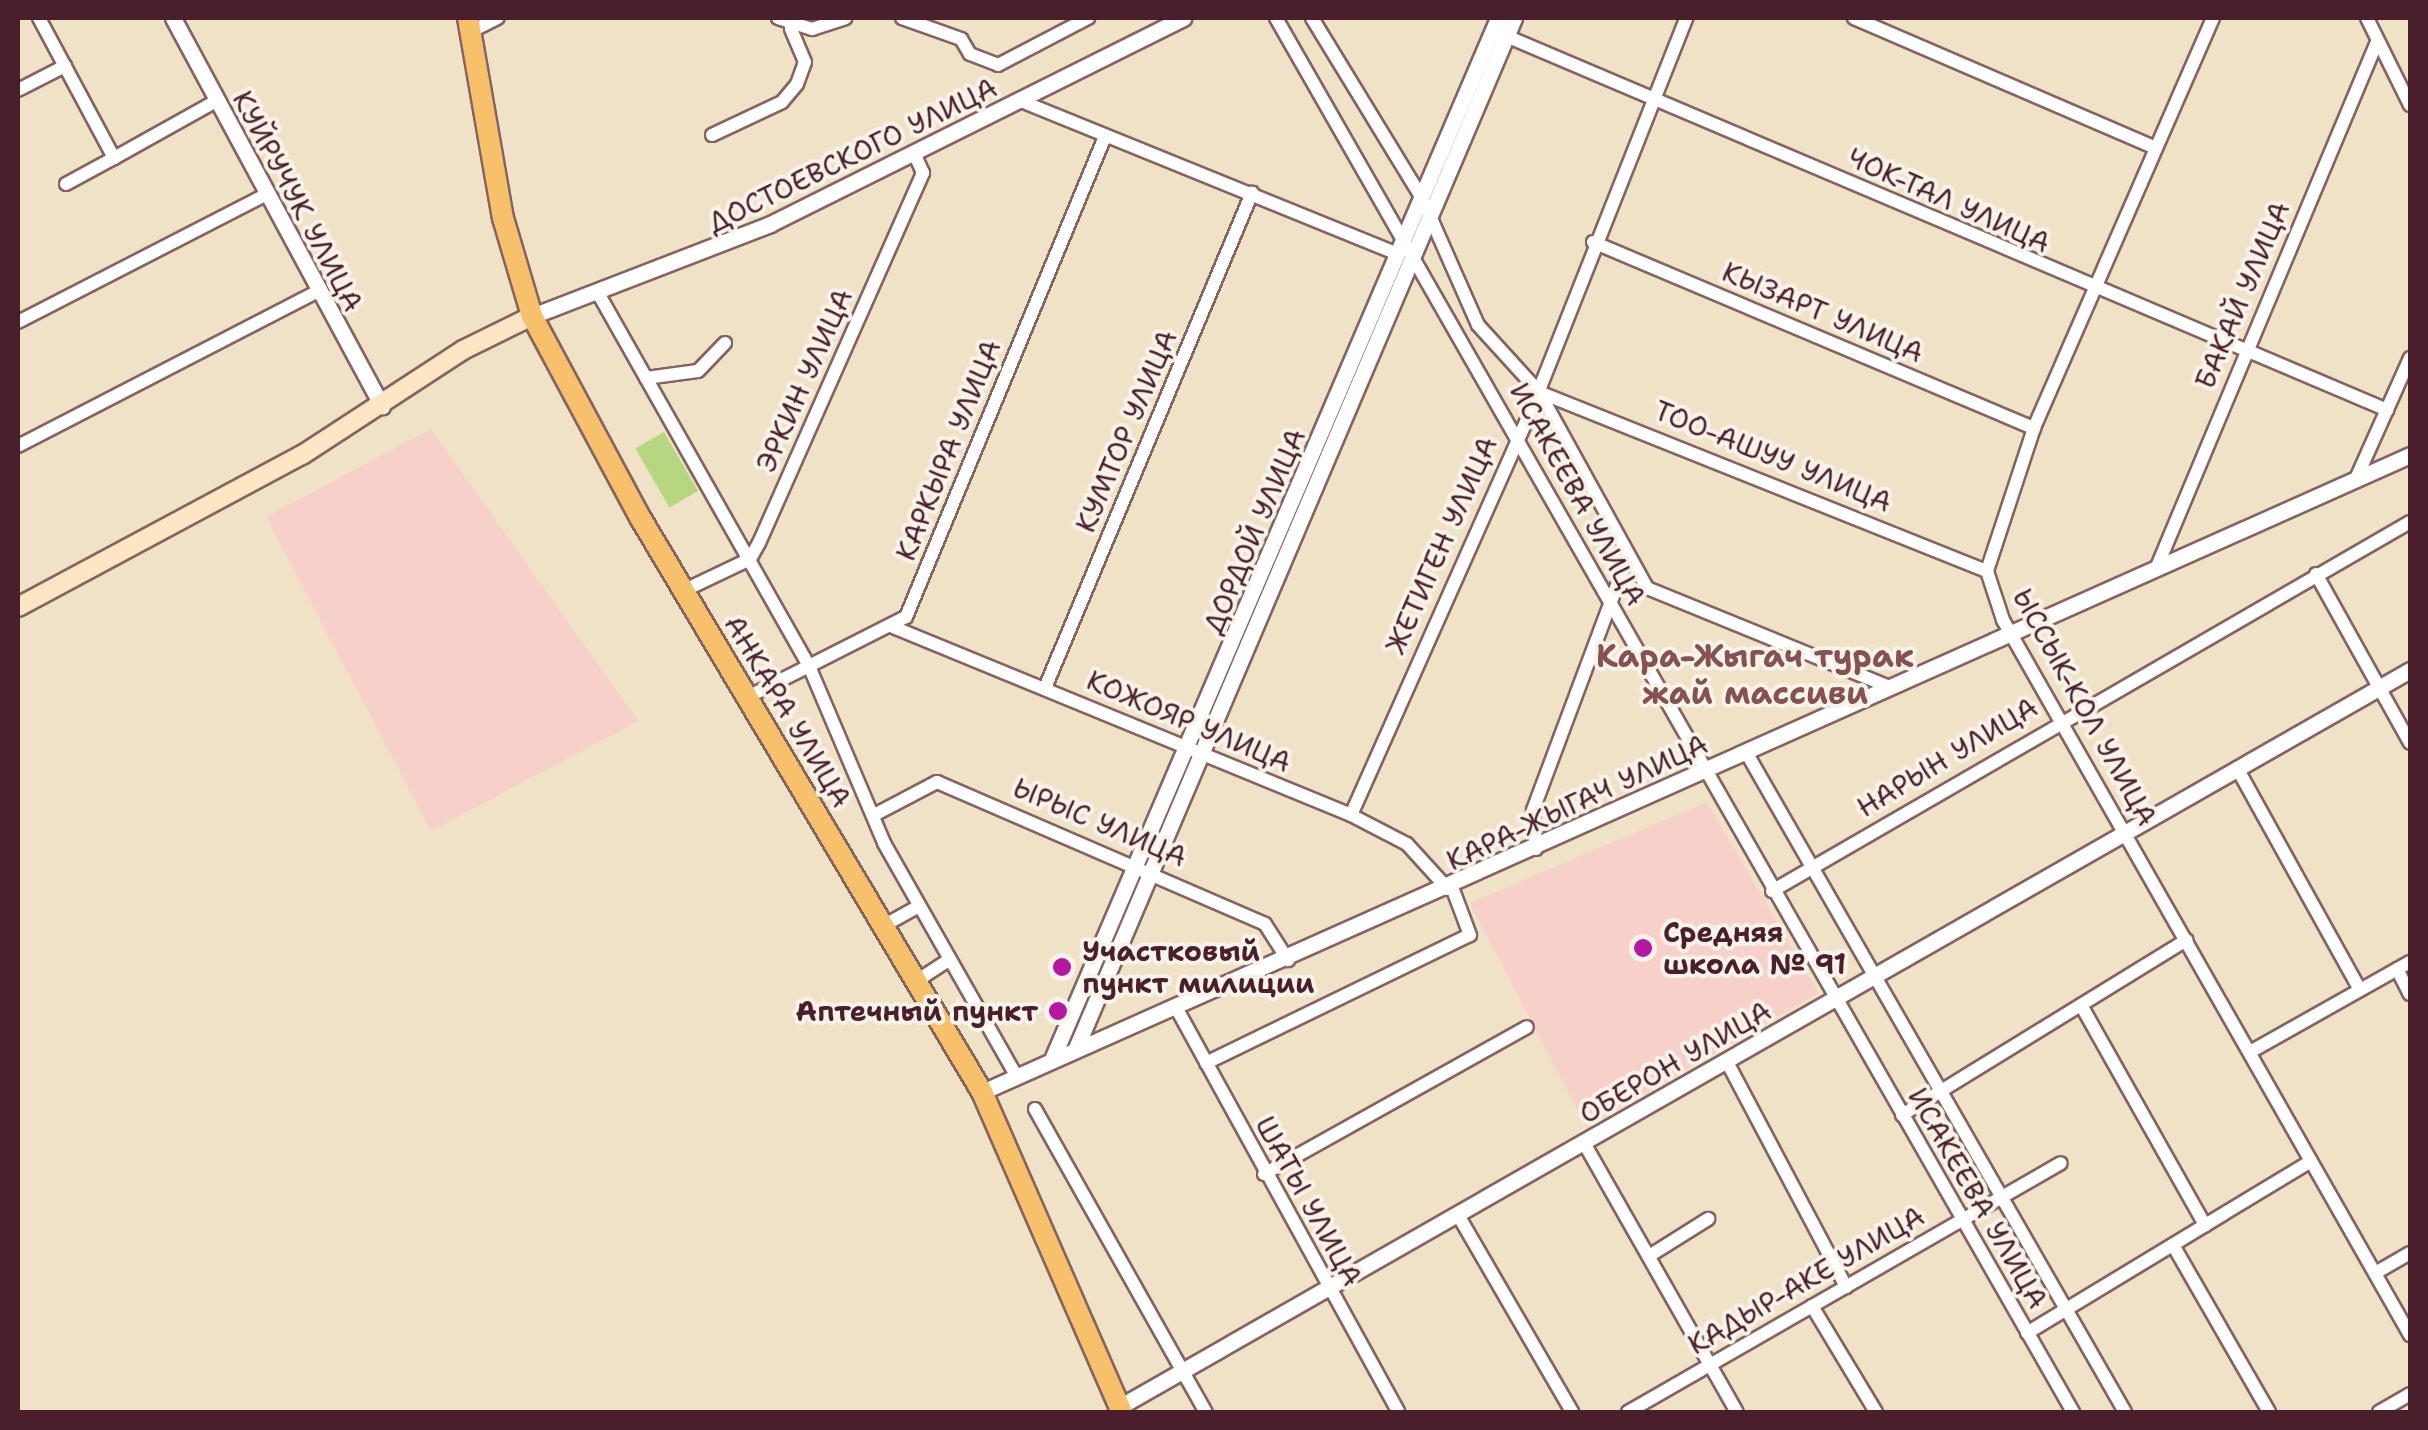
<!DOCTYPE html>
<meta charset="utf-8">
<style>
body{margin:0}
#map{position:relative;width:2428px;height:1430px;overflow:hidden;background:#f0e2c6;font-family:"Shantell Sans",sans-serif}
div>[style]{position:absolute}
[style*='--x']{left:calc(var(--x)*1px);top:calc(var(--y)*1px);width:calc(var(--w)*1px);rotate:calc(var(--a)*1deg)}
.built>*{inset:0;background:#f7d1c9}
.green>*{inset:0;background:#b6d77f;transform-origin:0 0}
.roads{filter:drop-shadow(2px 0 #846361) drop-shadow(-2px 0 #846361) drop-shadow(0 2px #846361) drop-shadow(0 -2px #846361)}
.minor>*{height:12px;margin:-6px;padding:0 6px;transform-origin:6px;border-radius:6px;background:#fff}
.tertiary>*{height:15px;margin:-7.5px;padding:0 7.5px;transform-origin:7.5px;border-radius:7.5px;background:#fff}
.secondary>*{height:18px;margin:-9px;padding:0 9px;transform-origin:9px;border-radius:9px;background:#fce6c4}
.primary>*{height:20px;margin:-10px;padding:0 10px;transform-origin:10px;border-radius:10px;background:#f7c06b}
.dots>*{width:28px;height:28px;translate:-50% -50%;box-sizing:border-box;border:5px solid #f7f3e8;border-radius:50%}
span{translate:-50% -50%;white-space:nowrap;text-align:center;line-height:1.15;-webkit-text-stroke:8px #f7f3e8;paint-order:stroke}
.street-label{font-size:28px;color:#4a1f2b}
.poi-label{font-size:28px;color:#4a1f2b;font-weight:700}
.left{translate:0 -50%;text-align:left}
.right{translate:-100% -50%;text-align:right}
.quarter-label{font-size:32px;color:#865153;font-weight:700}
.frame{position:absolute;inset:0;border:20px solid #4a1f2b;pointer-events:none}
</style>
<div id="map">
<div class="built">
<i style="clip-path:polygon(431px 429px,638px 721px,431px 831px,266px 517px)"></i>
<i style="clip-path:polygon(1707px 802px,1818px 993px,1586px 1127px,1470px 903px)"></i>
</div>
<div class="green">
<i style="left:664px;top:432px;width:68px;height:33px;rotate:60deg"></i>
</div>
<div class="roads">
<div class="minor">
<i style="--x:39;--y:18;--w:159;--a:61.8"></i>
<i style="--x:114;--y:158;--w:117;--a:-29.2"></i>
<i style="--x:778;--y:18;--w:36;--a:18"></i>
<i style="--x:812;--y:29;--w:35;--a:-18"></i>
<i style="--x:902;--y:18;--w:63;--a:19.6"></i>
<i style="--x:961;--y:39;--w:17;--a:59"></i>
<i style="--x:970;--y:54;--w:30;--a:21"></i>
<i style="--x:998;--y:65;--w:102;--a:-27.6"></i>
<i style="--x:1276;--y:18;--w:1606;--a:60.24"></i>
<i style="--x:1312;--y:18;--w:211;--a:58.6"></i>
<i style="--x:1422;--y:198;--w:139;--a:66.2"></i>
<i style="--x:1478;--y:325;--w:91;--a:47.7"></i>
<i style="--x:1539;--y:392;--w:224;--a:61.1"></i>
<i style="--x:1647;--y:588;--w:262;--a:22.2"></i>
<i style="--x:1854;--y:18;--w:323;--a:23.3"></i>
<i style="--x:2213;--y:18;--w:447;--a:113.6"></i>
<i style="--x:2034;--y:428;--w:151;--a:108.2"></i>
<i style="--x:1987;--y:571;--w:52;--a:71.9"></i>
<i style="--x:2003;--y:620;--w:823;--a:60.35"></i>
<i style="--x:2367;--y:18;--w:97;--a:63.7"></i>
<i style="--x:470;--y:32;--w:31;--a:-27"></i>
<i style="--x:1499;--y:33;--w:965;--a:23"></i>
<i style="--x:18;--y:90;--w:53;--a:-27.1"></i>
<i style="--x:1021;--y:101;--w:407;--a:22.1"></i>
<i style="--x:712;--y:135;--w:77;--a:-25.2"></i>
<i style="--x:782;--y:102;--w:23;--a:-50"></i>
<i style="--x:797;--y:84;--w:23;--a:-70"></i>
<i style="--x:805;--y:62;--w:36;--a:-113"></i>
<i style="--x:66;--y:184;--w:55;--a:-28.4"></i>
<i style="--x:1593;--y:242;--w:479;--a:22.9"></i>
<i style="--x:598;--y:293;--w:429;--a:60.5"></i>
<i style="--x:809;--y:666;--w:192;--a:67"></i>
<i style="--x:884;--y:843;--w:267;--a:60.4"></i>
<i style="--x:18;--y:322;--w:280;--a:-27.2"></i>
<i style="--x:646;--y:378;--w:52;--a:-7.7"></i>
<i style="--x:698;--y:371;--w:39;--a:-46"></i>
<i style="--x:1539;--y:392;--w:482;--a:21.8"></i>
<i style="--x:18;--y:446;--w:338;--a:-27.3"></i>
<i style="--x:2355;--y:481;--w:135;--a:-65.9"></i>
<i style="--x:2156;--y:569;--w:571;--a:-67.25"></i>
<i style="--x:2316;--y:574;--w:193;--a:60.9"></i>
<i style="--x:685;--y:590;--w:72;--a:-25.5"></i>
<i style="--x:750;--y:559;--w:18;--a:-61"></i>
<i style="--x:759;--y:543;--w:405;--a:-66.1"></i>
<i style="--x:923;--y:173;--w:22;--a:-114"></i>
<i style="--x:893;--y:627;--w:495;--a:22.3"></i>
<i style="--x:1351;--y:815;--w:63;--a:27.4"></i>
<i style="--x:1407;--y:844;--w:61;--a:47.7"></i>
<i style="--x:1045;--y:688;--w:537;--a:-67.31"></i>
<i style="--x:748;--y:697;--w:177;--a:-26.9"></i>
<i style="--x:906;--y:617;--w:517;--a:-67.5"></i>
<i style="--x:1746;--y:752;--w:761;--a:60.13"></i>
<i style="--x:2237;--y:768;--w:252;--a:61"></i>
<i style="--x:876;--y:814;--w:69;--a:-27.7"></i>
<i style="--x:937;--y:782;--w:357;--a:23.4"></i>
<i style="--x:1265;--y:924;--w:43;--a:57.4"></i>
<i style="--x:1351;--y:815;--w:440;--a:-66"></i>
<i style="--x:1530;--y:413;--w:425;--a:-68.4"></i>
<i style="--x:1536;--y:849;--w:39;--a:-94"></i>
<i style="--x:1533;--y:810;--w:271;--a:-69.5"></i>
<i style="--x:1772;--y:891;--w:737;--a:-30.04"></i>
<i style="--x:885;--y:925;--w:39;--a:-29"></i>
<i style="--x:2397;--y:969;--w:28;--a:63"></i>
<i style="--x:918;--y:980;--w:38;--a:-33"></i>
<i style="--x:2081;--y:1005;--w:253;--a:60.6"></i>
<i style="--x:1178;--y:1011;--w:457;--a:61.2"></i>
<i style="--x:2250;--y:1052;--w:184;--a:-29.4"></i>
<i style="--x:1726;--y:1060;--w:257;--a:62.1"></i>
<i style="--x:1206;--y:1063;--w:293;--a:-25.9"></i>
<i style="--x:1470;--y:935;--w:51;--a:-110.6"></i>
<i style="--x:1035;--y:1109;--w:348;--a:60.6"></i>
<i style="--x:1902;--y:1115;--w:334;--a:-31.6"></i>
<i style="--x:1584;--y:1143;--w:309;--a:60.4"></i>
<i style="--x:1264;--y:1174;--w:301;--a:-29.2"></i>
<i style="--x:1458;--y:1215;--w:228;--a:59.9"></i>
<i style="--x:2173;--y:1245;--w:193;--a:60.1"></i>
<i style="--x:1649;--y:1256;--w:70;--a:-32.1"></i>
<i style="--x:2377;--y:1272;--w:38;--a:-30"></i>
<i style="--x:1812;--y:1306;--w:124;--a:58.9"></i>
<i style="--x:2027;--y:1333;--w:332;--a:-31.2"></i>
<i style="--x:1628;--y:1412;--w:499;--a:-29.9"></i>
<i style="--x:2379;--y:1412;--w:36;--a:-30"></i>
</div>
<div class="tertiary">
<i style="--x:173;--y:18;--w:441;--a:61.7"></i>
<i style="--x:532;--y:316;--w:255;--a:-21.1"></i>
<i style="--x:770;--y:224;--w:462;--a:-26.5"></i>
<i style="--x:1076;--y:1048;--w:1119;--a:-66.96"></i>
<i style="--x:1053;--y:1057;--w:1130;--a:-66.81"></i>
<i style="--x:982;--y:1092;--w:1564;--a:-24.04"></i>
<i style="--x:1119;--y:1407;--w:1487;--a:-29.72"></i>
</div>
<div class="secondary">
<i style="--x:18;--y:607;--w:322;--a:-28.2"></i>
<i style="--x:302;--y:455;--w:192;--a:-33.1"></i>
<i style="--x:463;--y:350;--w:77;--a:-26.2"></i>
</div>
<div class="primary">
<i style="--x:468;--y:18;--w:203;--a:80.1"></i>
<i style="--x:503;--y:218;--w:102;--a:73.5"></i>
<i style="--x:532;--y:316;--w:230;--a:61.8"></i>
<i style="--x:641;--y:519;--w:667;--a:59.24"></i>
<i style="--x:982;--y:1092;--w:349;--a:66.4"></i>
</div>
</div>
<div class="dots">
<i style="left:1643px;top:948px;background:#b5179e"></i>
<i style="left:1062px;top:967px;background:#b5179e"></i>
<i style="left:1058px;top:1011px;background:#b5179e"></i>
</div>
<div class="street-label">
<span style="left:852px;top:155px;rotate:-26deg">ДОСТОЕВСКОГО УЛИЦА</span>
<span style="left:1949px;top:200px;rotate:24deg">ЧОК-ТАЛ УЛИЦА</span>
<span style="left:298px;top:201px;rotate:62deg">КУЙРУЧУК УЛИЦА</span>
<span style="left:2242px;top:295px;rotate:-67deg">БАКАЙ УЛИЦА</span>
<span style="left:1823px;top:312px;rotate:23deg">КЫЗАРТ УЛИЦА</span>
<span style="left:804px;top:380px;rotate:-66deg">ЭРКИН УЛИЦА</span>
<span style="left:1126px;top:431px;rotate:-67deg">КУМТОР УЛИЦА</span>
<span style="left:948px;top:450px;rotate:-68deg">КАРКЫРА УЛИЦА</span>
<span style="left:1773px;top:456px;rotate:22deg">ТОО-АШУУ УЛИЦА</span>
<span style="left:1578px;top:494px;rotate:61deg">ИСАКЕЕВА УЛИЦА</span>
<span style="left:1254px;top:531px;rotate:-67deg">ДОРДОЙ УЛИЦА</span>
<span style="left:1441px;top:545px;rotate:-66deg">ЖЕТИГЕН УЛИЦА</span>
<span style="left:2085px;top:707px;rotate:61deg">ЫССЫК-КОЛ УЛИЦА</span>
<span style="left:788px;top:711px;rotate:59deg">АНКАРА УЛИЦА</span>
<span style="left:1189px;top:721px;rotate:23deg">КОЖОЯР УЛИЦА</span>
<span style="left:1947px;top:757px;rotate:-31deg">НАРЫН УЛИЦА</span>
<span style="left:1577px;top:802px;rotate:-25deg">КАРА-ЖЫГАЧ УЛИЦА</span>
<span style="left:1100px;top:822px;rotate:23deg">ЫРЫС УЛИЦА</span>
<span style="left:1675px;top:1062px;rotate:-30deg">ОБЕРОН УЛИЦА</span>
<span style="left:1978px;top:1198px;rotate:60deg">ИСАКЕЕВА УЛИЦА</span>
<span style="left:1309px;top:1201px;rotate:61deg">ШАТЫ УЛИЦА</span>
<span style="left:1806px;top:1280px;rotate:-30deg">КАДЫР-АКЕ УЛИЦА</span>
</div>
<div class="poi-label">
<span class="left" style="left:1663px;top:948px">Средняя<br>школа № 91</span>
<span class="left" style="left:1082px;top:967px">Участковый<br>пункт милиции</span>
<span class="right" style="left:1038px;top:1011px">Аптечный пункт</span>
</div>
<div class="quarter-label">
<span style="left:1755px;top:675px">Кара-Жыгач турак<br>жай массиви</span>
</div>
<div class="frame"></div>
</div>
